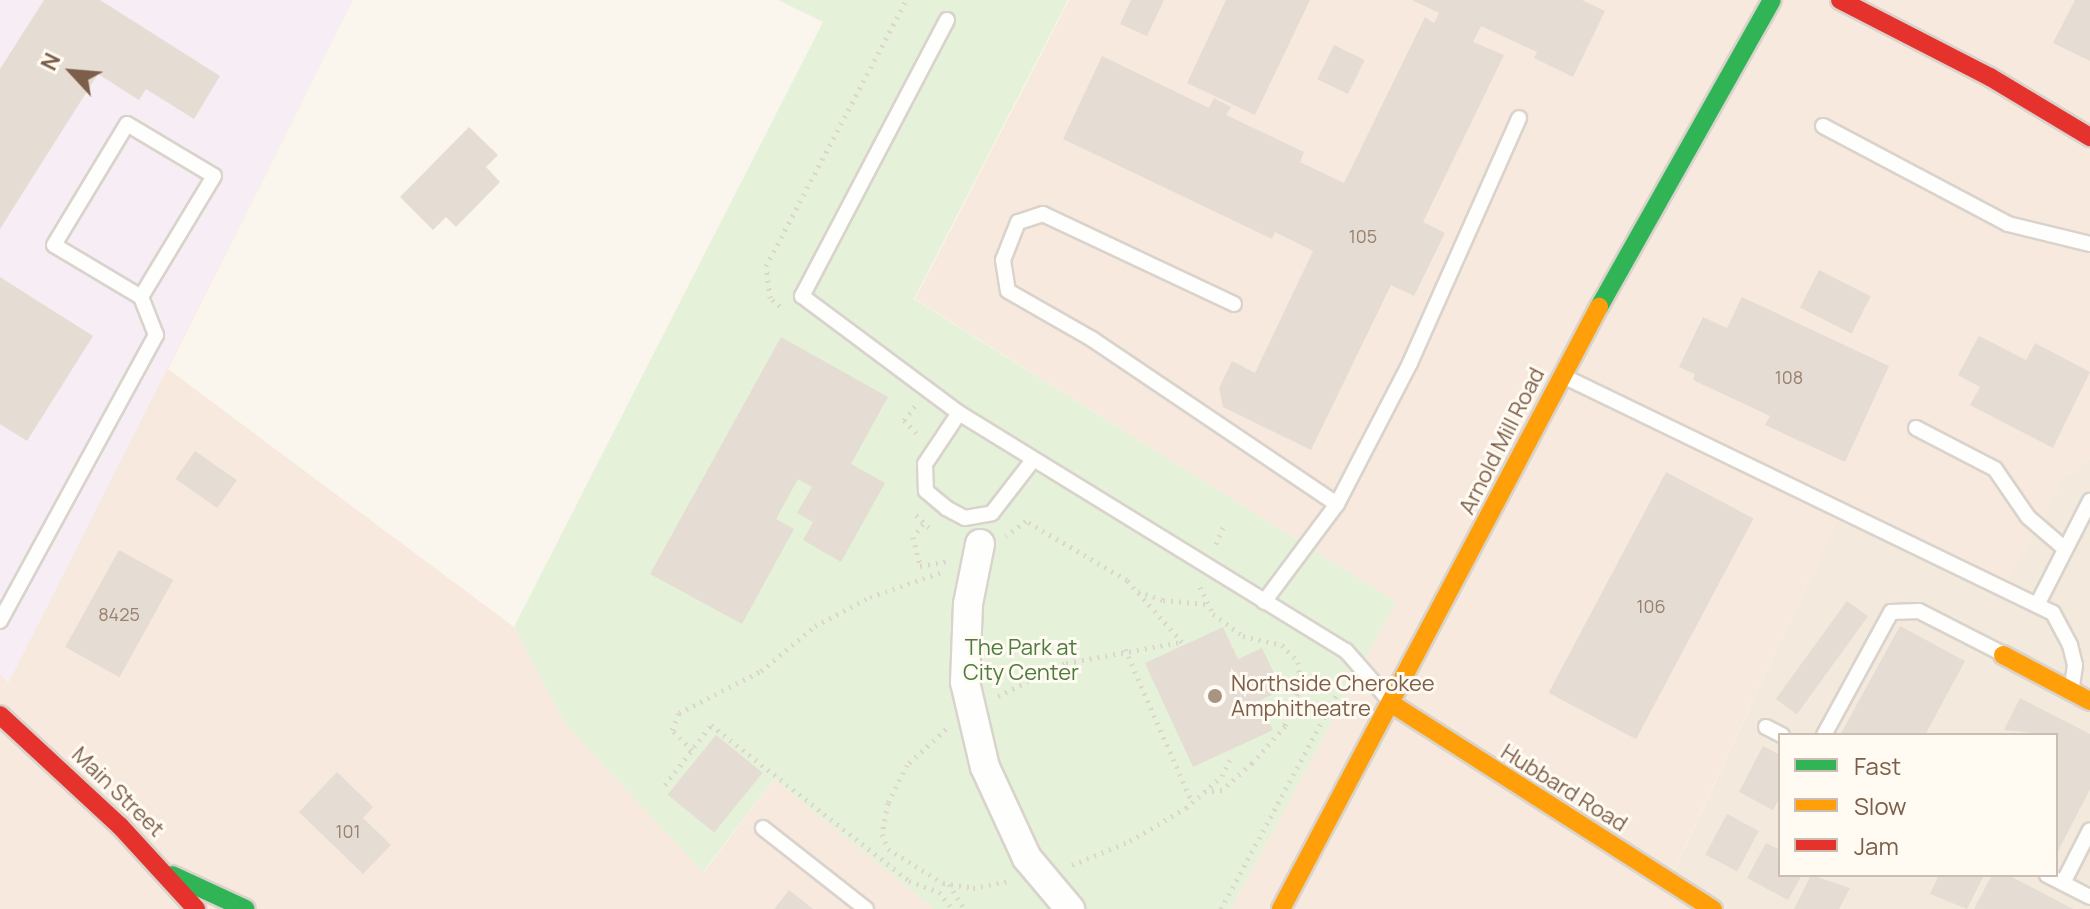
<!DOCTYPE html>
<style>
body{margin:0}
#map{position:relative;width:2090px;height:909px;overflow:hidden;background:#faf6ee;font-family:Manrope,sans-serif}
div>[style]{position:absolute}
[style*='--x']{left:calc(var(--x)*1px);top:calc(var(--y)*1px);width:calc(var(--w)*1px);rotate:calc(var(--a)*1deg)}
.residential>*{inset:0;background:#f3e9dc}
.commercial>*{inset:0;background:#f8e9df}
.education>*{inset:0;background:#f7edf5}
.green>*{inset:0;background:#e5f2d9}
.building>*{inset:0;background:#e5dcd3;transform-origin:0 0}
.path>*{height:5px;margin-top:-2.5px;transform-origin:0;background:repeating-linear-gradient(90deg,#ddd6ce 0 2px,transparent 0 8px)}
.roads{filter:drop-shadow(2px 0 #d9d3cc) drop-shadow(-2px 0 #d9d3cc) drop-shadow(0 2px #d9d3cc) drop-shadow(0 -2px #d9d3cc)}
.lane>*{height:14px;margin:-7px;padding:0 7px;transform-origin:7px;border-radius:7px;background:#fefefc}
.street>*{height:28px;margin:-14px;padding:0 14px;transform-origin:14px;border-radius:14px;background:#fefefc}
.fast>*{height:18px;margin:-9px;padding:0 9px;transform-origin:9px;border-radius:9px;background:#30b455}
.slow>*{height:18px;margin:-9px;padding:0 9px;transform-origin:9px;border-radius:9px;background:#ff9f0a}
.jam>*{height:18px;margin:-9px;padding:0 9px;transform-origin:9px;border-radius:9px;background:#e5322d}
.dots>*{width:22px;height:22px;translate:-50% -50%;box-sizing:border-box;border:4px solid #fffbf2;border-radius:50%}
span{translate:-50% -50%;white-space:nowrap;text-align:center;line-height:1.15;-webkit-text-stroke:6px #fffbf2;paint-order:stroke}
.number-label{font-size:18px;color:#98816f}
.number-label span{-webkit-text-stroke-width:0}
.street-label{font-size:22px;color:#7c5f4a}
.park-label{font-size:22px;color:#4d7c3e}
.poi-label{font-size:22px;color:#7c5f4a}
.left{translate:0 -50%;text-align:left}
.legend{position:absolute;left:1778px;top:733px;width:280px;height:144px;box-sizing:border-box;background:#fffbf2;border:2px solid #cbbdaf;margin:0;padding:10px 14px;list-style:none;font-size:24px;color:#7c5f4a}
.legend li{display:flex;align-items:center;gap:16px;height:40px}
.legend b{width:40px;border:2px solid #cbbdaf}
.north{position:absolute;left:32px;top:32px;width:80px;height:80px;-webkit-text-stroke:6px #fffbf2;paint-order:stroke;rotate:296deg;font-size:22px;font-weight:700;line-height:32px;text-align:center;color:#7c5f4a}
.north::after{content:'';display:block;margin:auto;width:28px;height:36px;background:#7c5f4a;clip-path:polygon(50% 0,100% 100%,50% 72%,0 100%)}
</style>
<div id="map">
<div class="residential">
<i style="clip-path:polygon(evenodd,2090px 458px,2090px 909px,1718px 909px,1669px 882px,1840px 513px,2002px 591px,2064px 478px,2090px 458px,1780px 735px,2056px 735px,2056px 875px,1780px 875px,1780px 735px)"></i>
</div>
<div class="commercial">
<i style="clip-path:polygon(354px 0,168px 369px,514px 627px,566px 725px,704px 872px,774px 779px,934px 909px,0 909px,0 674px,8px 682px)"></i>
<i style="clip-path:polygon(1069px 0,2090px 0,2090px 458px,2064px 478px,2002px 592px,1840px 513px,1669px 881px,1718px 909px,1231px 909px,1395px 602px,915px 299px)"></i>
</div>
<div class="education">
<i style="clip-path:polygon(0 0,353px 0,9px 682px,0 674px)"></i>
</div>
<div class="green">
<i style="clip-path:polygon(778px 0,1068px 0,914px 299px,1396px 602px,1231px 909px,934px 909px,774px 779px,703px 872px,566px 725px,514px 627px,823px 22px)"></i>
</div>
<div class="building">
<i style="clip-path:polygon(44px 0,100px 0,220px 76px,194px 119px,146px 89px,139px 100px,98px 74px,0 229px,0 69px)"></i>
<i style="clip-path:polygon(1131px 0,1164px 0,1147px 36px,1120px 24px)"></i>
<i style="clip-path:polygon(1226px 0,1310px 0,1255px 115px,1187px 83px)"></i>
<i style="clip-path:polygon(1412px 0,1582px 0,1605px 11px,1573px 77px,1534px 58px,1537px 52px,1481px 26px,1473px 42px,1504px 55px,1423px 222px,1445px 233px,1414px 296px,1391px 285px,1311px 450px,1223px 407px,1219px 388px,1232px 361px,1255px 373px,1313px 251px,1275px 232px,1272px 239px,1063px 139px,1102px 56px,1209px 108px,1214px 98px,1231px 107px,1226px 115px,1304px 152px,1300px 162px,1344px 183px,1425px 17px,1434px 23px,1439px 13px)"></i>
<i style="clip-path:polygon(2075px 0,2090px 0,2090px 61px,2053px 43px)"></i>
<i style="left:1334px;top:45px;width:34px;height:38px;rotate:26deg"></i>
<i style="clip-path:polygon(469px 127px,498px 155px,486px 167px,500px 182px,456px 227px,446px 217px,433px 230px,400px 197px)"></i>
<i style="left:1819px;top:270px;width:58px;height:42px;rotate:27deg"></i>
<i style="clip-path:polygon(0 277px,93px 336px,27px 441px,0 424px)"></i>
<i style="clip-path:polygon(1742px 297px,1889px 366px,1845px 462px,1765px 425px,1770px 416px,1693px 380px,1695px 374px,1679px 367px,1703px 317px,1727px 328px)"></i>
<i style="clip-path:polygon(1979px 336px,2026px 360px,2035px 343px,2090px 372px,2053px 448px,1970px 405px,1980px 387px,1958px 375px)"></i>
<i style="clip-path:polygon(781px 337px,888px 397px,851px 464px,885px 483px,841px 562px,803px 540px,813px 522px,797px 513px,812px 487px,798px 479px,776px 519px,794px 529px,742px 624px,650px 574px)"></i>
<i style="left:195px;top:451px;width:51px;height:34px;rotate:35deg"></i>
<i style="left:1666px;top:472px;width:99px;height:250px;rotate:28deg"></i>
<i style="left:119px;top:550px;width:62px;height:111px;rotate:29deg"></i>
<i style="left:1847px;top:601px;width:26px;height:121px;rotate:36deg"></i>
<i style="clip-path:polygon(1900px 626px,1965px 661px,1925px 735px,1840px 735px)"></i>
<i style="clip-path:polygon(1223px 627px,1238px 659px,1262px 648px,1282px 690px,1259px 701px,1273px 730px,1193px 767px,1145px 663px)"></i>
<i style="clip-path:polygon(2020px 698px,2090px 734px,2090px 789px,2056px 855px,2056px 735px,2004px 730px)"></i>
<i style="left:716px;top:735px;width:60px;height:77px;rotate:39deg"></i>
<i style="clip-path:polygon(1763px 746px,1780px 755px,1780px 797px,1773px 810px,1739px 792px)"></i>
<i style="clip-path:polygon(337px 772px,373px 807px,363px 818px,391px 845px,363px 874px,299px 812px)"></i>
<i style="left:1727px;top:814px;width:36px;height:46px;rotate:28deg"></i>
<i style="clip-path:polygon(1766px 843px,1780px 850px,1780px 875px,1802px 875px,1788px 900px,1747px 878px)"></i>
<i style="clip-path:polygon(1811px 875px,1850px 888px,1839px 909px,1794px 909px)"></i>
<i style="clip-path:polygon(1939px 875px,1984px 875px,1967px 909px,1930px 894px)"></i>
<i style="clip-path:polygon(1992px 875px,2008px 875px,2073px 909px,1974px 909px)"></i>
<i style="clip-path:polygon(789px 890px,813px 909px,774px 909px)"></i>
</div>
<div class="path">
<i style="--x:780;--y:306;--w:13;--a:-141"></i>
<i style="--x:770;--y:298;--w:32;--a:-97"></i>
<i style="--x:766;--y:266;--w:301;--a:-62.2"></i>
<i style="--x:915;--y:406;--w:18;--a:128"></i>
<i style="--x:904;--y:420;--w:18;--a:47"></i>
<i style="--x:916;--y:515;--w:22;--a:43"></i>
<i style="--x:923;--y:524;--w:16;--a:128"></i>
<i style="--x:913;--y:537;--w:30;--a:76"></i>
<i style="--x:920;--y:566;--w:28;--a:-10"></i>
<i style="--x:1216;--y:544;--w:23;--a:-67"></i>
<i style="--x:1200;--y:587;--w:30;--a:64"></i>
<i style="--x:1213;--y:614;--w:37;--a:36"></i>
<i style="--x:1243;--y:636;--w:40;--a:13"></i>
<i style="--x:1282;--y:645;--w:23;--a:47"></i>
<i style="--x:1298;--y:662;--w:24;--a:85"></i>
<i style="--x:1300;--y:686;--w:43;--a:110.6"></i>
<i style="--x:1285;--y:726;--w:50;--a:131.7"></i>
<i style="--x:1252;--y:763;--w:40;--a:138"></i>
<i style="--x:1222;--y:790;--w:17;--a:173"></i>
<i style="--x:1138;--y:591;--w:27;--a:20"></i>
<i style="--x:1163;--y:600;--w:43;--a:5.3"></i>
<i style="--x:1125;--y:649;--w:167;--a:66.4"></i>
<i style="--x:998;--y:696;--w:76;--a:-25.9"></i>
<i style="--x:1066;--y:663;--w:118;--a:-10.3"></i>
<i style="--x:1182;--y:642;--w:83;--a:-131.6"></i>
<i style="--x:1127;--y:580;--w:117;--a:-149.7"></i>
<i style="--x:1026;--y:521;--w:25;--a:143"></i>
<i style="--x:946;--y:729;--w:53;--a:137.3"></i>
<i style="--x:907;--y:765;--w:42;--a:116.6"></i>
<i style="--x:888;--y:803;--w:32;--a:101"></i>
<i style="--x:882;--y:834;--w:16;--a:68"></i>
<i style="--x:888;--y:849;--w:65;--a:31.7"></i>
<i style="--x:943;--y:883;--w:30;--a:9"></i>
<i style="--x:973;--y:888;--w:36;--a:-11"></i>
<i style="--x:692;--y:750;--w:28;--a:-135"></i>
<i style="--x:672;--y:730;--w:18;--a:-68"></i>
<i style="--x:679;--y:713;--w:92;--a:-27.1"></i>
<i style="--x:761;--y:671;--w:70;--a:-39.8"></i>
<i style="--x:815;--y:626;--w:62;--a:-27.8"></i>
<i style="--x:870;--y:597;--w:79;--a:-19.1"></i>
<i style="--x:665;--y:785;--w:76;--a:-52.5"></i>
<i style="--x:711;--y:725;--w:252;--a:38.2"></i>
<i style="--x:909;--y:881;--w:32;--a:20"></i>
<i style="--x:939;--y:892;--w:22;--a:51"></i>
<i style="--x:1072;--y:865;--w:63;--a:-22.5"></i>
<i style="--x:1130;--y:841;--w:65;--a:-30.5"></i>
<i style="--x:1186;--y:808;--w:48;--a:-41.6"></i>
<i style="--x:1222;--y:776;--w:19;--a:-65"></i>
<i style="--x:949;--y:884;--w:29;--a:59"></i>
<i style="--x:1221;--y:909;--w:243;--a:-61.7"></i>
</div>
<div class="roads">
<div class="lane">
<i style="--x:947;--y:20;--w:312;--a:117.7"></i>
<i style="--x:802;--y:296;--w:196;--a:36.7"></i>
<i style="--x:959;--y:413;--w:454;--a:31.6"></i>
<i style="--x:1346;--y:651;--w:65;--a:48.7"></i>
<i style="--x:1823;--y:126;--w:209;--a:27.9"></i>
<i style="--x:2008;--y:224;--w:84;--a:13.7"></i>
<i style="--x:1234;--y:304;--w:211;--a:-154.8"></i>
<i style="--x:1043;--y:214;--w:26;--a:162"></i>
<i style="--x:1018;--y:222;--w:41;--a:111.5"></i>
<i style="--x:1003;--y:260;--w:31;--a:81"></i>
<i style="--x:1008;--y:291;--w:97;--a:29.7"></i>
<i style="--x:1092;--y:339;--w:295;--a:34"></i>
<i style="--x:1337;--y:504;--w:122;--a:126.7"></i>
<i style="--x:1563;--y:376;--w:544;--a:25.81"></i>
<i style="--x:2053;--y:613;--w:36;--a:62"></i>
<i style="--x:2070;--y:645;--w:21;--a:76"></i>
<i style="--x:2075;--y:665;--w:22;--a:98"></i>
<i style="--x:959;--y:413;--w:61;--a:123.7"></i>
<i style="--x:925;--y:464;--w:27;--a:88"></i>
<i style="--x:926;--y:491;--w:26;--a:40"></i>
<i style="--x:946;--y:508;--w:21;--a:28"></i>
<i style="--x:965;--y:518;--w:27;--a:-10"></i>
<i style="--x:992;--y:513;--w:67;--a:-52.3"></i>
<i style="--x:1916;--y:428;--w:89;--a:27.4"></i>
<i style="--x:1995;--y:469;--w:58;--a:55.5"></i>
<i style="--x:2028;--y:517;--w:49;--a:40.9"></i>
<i style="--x:1337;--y:504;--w:159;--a:-62.6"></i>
<i style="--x:1410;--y:363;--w:268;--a:-66"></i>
<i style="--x:2037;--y:605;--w:117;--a:-63"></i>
<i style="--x:0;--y:621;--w:326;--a:-61.4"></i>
<i style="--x:156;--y:335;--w:41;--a:-111.5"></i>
<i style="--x:141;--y:297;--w:101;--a:-149.1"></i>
<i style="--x:54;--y:245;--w:141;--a:-58.9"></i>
<i style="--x:127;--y:124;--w:101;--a:30.9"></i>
<i style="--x:214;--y:176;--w:141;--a:121.1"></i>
<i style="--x:1766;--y:727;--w:18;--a:27"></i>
<i style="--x:1824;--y:735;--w:140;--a:-61.4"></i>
<i style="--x:1891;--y:612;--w:28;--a:-2"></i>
<i style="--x:1919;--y:611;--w:94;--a:27.1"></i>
<i style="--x:763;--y:828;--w:131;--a:38.2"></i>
<i style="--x:2047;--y:875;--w:48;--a:27.1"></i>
<i style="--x:2063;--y:883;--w:59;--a:-63"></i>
</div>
<div class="street">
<i style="--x:980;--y:544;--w:61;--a:101.3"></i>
<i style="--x:968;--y:604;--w:78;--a:92.2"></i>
<i style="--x:965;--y:682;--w:87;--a:76.8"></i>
<i style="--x:985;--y:767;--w:100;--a:65.2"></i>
<i style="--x:1027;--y:858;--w:67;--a:49.9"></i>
</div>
<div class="fast">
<i style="--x:1599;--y:307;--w:352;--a:-60.6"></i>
<i style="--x:172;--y:875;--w:81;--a:24.7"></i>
</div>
<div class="slow">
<i style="--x:2003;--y:655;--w:98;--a:27.9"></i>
<i style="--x:1392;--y:704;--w:381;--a:32.6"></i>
<i style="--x:1281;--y:909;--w:681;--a:-62.16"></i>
</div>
<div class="jam">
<i style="--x:1840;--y:0;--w:169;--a:27.2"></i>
<i style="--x:1990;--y:77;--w:117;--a:31"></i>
<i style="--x:0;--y:715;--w:163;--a:42.8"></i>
<i style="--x:120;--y:826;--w:113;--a:47.5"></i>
</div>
</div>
<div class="dots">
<i style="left:1215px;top:696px;background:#a89483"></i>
</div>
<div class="number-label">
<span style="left:1363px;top:236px">105</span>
<span style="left:1789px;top:377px">108</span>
<span style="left:1651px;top:606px">106</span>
<span style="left:119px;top:614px">8425</span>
<span style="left:348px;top:831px">101</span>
</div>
<div class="street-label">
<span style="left:1502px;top:441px;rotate:-63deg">Arnold Mill Road</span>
<span style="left:1564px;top:788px;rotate:32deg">Hubbard Road</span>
<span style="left:118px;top:792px;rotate:44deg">Main Street</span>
</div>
<div class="park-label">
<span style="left:1021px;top:660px">The Park at<br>City Center</span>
</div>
<div class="poi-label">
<span class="left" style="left:1231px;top:696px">Northside Cherokee<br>Amphitheatre</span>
</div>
<ul class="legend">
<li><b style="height:10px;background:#30b455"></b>Fast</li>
<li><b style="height:10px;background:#ff9f0a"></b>Slow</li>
<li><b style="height:10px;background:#e5322d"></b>Jam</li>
</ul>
<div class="north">N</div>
</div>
